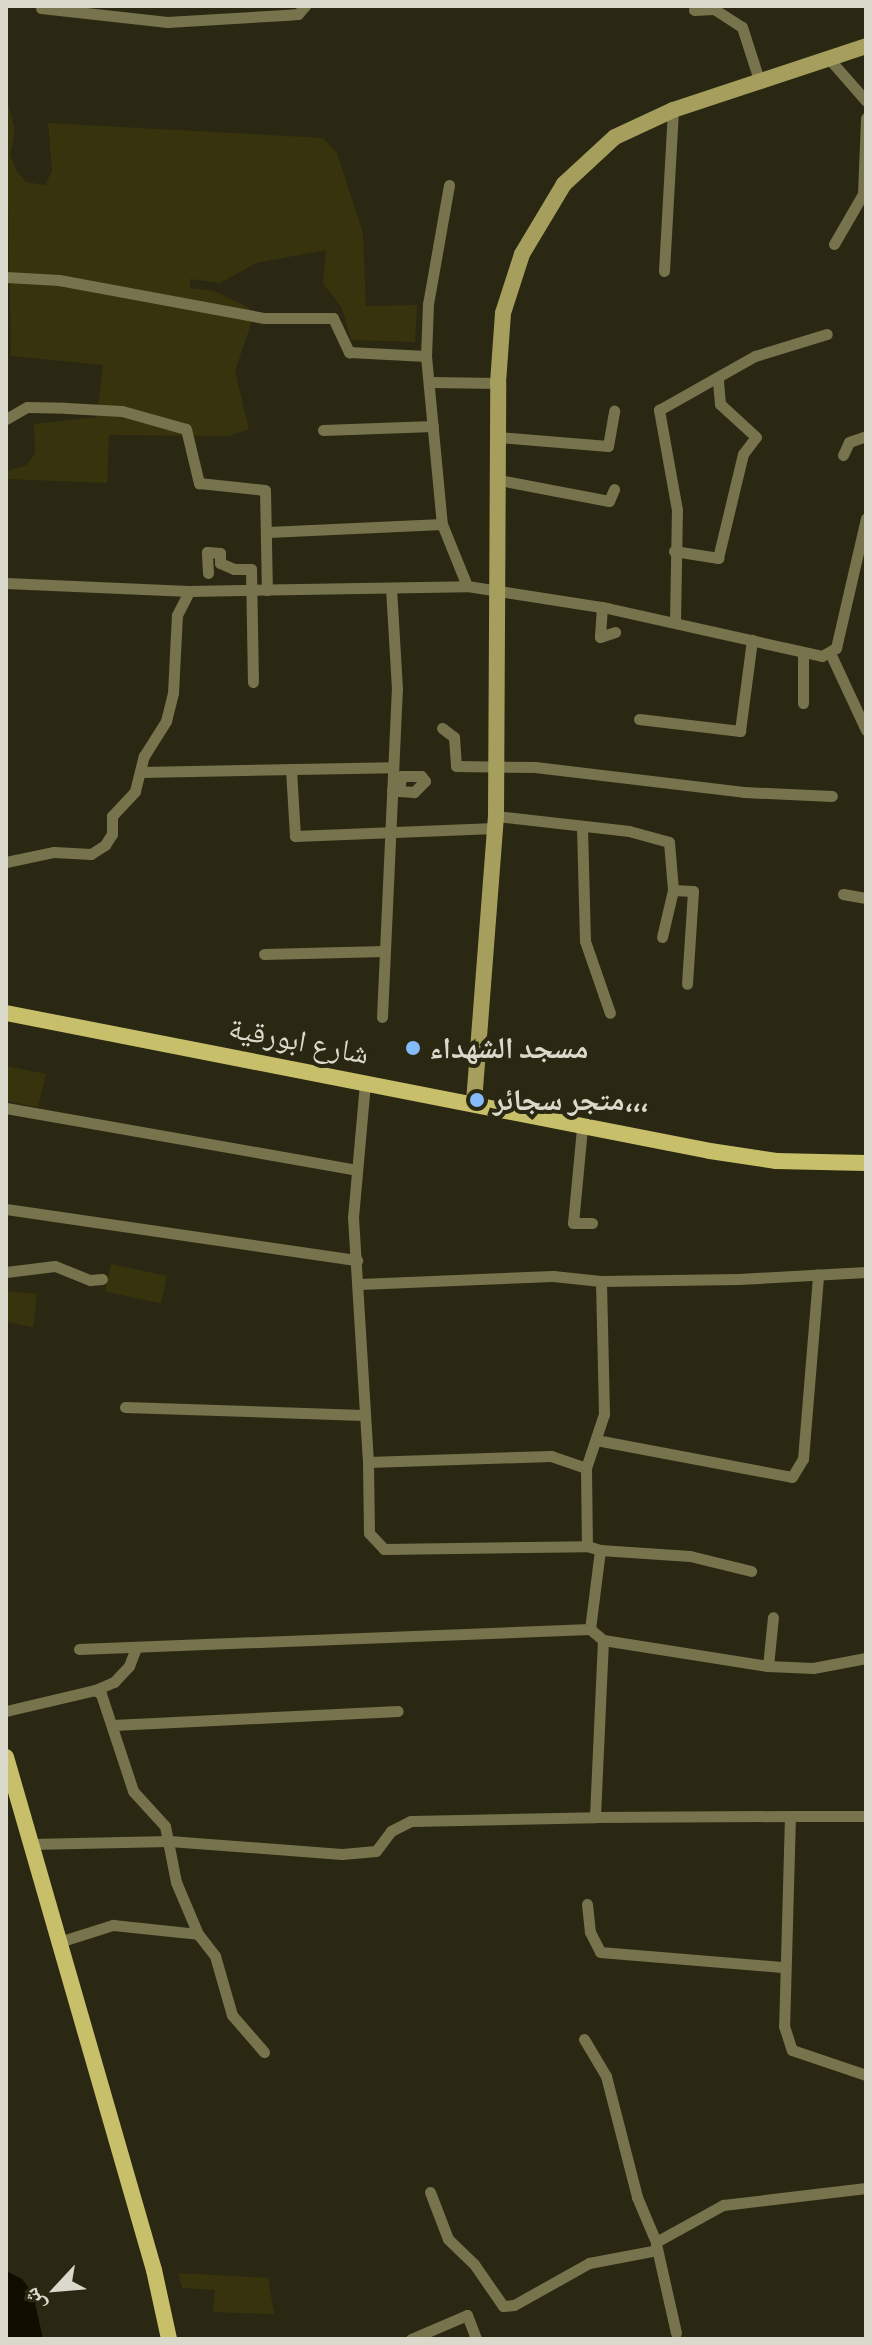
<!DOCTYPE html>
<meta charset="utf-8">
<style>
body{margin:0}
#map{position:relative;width:872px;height:2345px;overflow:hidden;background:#2a2812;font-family:"Zilla Slab","Noto Naskh Arabic",serif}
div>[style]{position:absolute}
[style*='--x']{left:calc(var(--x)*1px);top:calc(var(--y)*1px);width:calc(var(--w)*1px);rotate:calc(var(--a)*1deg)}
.green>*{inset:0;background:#37330d;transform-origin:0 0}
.water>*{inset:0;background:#100d00}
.minor>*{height:11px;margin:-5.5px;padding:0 5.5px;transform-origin:5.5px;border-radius:5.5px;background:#77734c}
.secondary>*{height:16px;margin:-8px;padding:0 8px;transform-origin:8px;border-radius:8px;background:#a59e5d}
.primary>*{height:16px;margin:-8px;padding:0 8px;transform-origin:8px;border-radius:8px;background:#c8bf6a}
.dots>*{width:22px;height:22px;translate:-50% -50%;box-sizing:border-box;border:4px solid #2a2812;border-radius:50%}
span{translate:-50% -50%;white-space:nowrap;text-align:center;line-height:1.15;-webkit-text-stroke:8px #2a2812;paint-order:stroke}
.street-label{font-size:30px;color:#dad9cc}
.poi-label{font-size:30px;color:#dad9cc;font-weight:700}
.left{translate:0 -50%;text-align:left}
.frame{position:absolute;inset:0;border:8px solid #dad9cc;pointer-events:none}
.north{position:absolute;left:16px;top:2249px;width:80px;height:80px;-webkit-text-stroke:6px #2a2812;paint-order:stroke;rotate:244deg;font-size:22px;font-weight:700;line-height:32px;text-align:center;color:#dad9cc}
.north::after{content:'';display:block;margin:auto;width:28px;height:36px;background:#dad9cc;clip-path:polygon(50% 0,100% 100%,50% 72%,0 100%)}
</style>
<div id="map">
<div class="green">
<i style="clip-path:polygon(6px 96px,15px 130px,10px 155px,17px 172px,26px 182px,45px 185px,52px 171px,48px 123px,323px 138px,337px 153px,363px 233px,366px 306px,417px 305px,415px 342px,351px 340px,342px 308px,323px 283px,326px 250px,256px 263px,220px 283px,190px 279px,190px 288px,214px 291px,249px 308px,252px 321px,235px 371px,249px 429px,229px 436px,109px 435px,107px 483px,7px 479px,8px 471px,27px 465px,35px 453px,34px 424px,97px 417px,103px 365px,11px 356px)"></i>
<i style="clip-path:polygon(6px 1066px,46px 1074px,38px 1107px,6px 1101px)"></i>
<i style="left:111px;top:1264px;width:57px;height:28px;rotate:12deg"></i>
<i style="clip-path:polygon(6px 1291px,37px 1294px,33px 1327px,6px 1322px)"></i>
<i style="clip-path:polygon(178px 2273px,268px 2278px,274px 2314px,213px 2312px,215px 2290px,182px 2288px)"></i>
</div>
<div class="water">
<i style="clip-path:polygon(6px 2271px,22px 2279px,33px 2294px,43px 2339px,6px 2339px)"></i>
</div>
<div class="minor">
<i style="--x:41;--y:8;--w:127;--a:6.3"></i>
<i style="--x:167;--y:22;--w:118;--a:-3.4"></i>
<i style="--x:285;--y:15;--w:13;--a:-4"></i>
<i style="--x:298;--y:14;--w:11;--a:-49"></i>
<i style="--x:694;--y:10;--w:20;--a:-3"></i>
<i style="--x:714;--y:9;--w:33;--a:33"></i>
<i style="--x:742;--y:27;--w:59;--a:72.2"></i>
<i style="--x:831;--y:61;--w:53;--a:48.8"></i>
<i style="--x:449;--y:185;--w:121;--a:100"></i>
<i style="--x:428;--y:304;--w:52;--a:92.2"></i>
<i style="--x:426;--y:356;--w:169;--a:84.6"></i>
<i style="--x:442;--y:524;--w:67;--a:68"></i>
<i style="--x:834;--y:244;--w:58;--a:-59.9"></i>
<i style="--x:863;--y:194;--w:76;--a:-87.7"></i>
<i style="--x:664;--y:271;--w:161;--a:-86.8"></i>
<i style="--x:6;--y:277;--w:53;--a:3.2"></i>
<i style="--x:59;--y:280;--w:209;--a:10.5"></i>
<i style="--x:265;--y:318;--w:68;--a:0"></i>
<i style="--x:333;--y:318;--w:38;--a:65"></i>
<i style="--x:349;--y:352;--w:77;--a:3"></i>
<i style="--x:430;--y:382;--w:68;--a:0.8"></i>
<i style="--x:6;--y:419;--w:24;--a:-30"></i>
<i style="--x:27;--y:407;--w:39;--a:1"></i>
<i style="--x:66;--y:408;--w:56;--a:3.1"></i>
<i style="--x:122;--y:411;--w:66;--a:15.7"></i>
<i style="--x:186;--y:429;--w:56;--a:76.5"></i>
<i style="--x:199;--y:483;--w:66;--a:6.1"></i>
<i style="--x:265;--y:490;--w:100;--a:88.9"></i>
<i style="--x:323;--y:430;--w:110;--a:-2.1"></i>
<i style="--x:498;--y:437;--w:110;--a:4.7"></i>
<i style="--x:608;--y:446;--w:36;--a:-80"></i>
<i style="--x:843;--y:455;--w:14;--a:-65"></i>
<i style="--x:849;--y:442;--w:18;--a:-19"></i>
<i style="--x:499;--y:480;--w:112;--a:10.8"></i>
<i style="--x:609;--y:501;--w:13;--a:-67"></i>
<i style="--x:268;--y:532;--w:174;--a:-2.6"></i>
<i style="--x:674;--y:551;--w:45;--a:9"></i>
<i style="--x:718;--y:558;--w:107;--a:-76.5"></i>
<i style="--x:743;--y:454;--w:21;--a:-53"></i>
<i style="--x:756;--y:437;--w:49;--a:-137.5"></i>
<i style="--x:720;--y:404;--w:25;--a:-95"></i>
<i style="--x:208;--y:573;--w:21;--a:-93"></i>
<i style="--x:207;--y:552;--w:13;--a:4"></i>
<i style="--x:220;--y:553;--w:10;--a:90"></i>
<i style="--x:220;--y:563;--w:15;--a:23"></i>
<i style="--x:234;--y:569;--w:17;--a:0"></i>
<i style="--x:251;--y:569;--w:113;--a:89"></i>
<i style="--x:6;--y:583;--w:183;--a:2.5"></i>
<i style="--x:189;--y:591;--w:278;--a:-1"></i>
<i style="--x:467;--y:586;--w:142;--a:8.9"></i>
<i style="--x:607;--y:608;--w:220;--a:12.6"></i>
<i style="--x:822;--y:656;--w:16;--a:-30"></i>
<i style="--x:836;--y:648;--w:133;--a:-77"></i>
<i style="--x:602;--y:607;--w:30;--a:94"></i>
<i style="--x:600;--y:637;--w:16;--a:-18"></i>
<i style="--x:675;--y:622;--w:112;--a:-89"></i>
<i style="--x:677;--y:510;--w:102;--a:-100.2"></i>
<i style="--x:659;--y:410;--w:110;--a:-29.4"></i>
<i style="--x:755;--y:356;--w:75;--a:-17"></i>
<i style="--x:831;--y:655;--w:83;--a:65"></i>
<i style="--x:803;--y:703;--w:51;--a:-90"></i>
<i style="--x:639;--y:719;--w:102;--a:6.8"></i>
<i style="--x:740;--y:731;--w:92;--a:-82.5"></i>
<i style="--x:442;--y:728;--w:15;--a:37"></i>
<i style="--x:454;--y:737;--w:29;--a:86"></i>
<i style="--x:456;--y:766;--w:79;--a:0.7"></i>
<i style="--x:535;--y:767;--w:210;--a:6.8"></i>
<i style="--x:744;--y:792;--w:88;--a:2.6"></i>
<i style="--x:291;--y:769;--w:67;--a:86.6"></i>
<i style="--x:295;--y:836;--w:200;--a:-2.3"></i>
<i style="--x:140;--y:772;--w:253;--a:-1.1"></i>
<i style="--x:392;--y:790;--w:7;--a:8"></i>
<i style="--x:399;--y:791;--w:15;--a:-82"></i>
<i style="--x:401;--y:776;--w:20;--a:0"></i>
<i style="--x:421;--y:776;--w:6;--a:51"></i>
<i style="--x:425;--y:781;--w:16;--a:135"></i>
<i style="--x:414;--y:792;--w:15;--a:-176"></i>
<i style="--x:496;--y:816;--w:134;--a:6.4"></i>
<i style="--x:629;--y:831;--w:41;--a:15.4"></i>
<i style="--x:669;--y:842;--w:48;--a:85.2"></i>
<i style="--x:673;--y:890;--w:20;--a:3"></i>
<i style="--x:693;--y:891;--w:93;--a:93.7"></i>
<i style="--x:582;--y:827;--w:114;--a:88.5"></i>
<i style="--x:585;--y:941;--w:76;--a:70.9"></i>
<i style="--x:6;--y:862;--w:49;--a:-11.8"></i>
<i style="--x:54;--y:852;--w:37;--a:3"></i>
<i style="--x:91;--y:854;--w:17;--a:-33"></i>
<i style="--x:105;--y:845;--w:13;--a:-58"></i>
<i style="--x:112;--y:834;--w:18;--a:-90"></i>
<i style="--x:112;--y:816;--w:34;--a:-47"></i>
<i style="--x:135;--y:791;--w:36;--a:-76"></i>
<i style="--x:144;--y:756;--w:41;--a:-57.8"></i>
<i style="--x:166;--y:721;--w:29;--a:-76"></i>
<i style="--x:173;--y:693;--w:78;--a:-87.1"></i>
<i style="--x:177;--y:615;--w:27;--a:-63"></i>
<i style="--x:843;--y:894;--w:23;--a:10"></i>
<i style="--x:662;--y:937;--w:48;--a:-76.8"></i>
<i style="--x:264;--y:954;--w:120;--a:-1.4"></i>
<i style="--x:382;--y:1017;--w:328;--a:-87.4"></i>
<i style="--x:397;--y:689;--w:100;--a:-93.4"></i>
<i style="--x:365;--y:1083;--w:135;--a:95.1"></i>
<i style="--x:353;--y:1217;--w:245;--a:86.5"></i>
<i style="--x:368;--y:1462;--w:183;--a:-1.9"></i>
<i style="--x:551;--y:1456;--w:37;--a:19"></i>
<i style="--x:586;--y:1468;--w:78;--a:89.3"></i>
<i style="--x:587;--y:1546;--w:14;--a:17"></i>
<i style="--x:600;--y:1550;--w:80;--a:97.2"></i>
<i style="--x:590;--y:1629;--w:17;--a:40"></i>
<i style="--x:603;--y:1640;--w:167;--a:9"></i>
<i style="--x:768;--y:1666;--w:45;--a:2.5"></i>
<i style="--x:813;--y:1668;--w:54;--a:-10.7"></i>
<i style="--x:6;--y:1108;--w:356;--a:10"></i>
<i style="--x:582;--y:1128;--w:95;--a:95.4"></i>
<i style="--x:573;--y:1223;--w:19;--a:0"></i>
<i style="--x:6;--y:1209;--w:355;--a:8.3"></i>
<i style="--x:6;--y:1272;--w:49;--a:-7"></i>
<i style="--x:55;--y:1266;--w:38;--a:22"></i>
<i style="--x:90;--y:1280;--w:12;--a:-5"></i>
<i style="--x:360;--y:1284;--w:193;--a:-2.4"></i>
<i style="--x:553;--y:1276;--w:48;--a:5.9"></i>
<i style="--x:601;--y:1281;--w:138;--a:-0.8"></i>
<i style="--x:739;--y:1279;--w:127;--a:-3.2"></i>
<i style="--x:125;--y:1407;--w:238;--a:1.9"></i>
<i style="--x:596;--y:1440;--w:199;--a:10.7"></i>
<i style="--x:792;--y:1477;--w:21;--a:-59"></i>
<i style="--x:803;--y:1459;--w:185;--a:-85.3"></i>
<i style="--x:368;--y:1462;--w:71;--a:89.2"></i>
<i style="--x:369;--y:1533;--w:22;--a:47"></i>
<i style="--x:384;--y:1549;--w:203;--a:-0.8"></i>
<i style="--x:586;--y:1468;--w:57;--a:-71.6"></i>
<i style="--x:604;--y:1414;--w:133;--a:-91.3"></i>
<i style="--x:600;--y:1550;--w:90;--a:3.8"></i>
<i style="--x:690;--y:1556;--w:63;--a:13.8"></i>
<i style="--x:603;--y:1640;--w:177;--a:92.6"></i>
<i style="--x:595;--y:1817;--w:195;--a:-0.3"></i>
<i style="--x:79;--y:1649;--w:511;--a:-2.24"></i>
<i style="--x:768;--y:1666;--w:49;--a:-84.2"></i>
<i style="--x:95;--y:1690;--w:21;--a:-23"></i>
<i style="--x:114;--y:1682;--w:22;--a:-47"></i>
<i style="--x:129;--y:1666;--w:19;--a:-69"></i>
<i style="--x:6;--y:1711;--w:91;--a:-13.3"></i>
<i style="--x:95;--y:1690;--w:7;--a:34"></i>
<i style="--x:101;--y:1694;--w:102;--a:71.7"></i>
<i style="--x:133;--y:1791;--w:47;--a:47.6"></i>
<i style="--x:165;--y:1826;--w:57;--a:78.9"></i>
<i style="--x:176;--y:1882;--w:56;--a:67.1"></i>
<i style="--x:198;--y:1934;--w:28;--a:52"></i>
<i style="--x:215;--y:1956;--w:61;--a:73.9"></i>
<i style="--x:232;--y:2015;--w:49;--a:49.1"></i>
<i style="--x:113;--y:1725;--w:285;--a:-2.8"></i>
<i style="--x:866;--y:1816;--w:76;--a:180"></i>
<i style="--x:790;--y:1816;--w:210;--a:91.6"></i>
<i style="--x:784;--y:2026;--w:25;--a:72"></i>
<i style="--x:792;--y:2050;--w:78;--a:18.7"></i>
<i style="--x:31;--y:1844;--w:138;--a:-1.2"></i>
<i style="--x:169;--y:1841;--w:173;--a:4.3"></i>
<i style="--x:342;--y:1854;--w:34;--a:-5"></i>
<i style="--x:376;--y:1851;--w:25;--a:-53"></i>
<i style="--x:391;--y:1831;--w:22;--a:-27"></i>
<i style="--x:411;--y:1821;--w:184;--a:-1.2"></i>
<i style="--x:587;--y:1904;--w:28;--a:84"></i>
<i style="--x:590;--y:1932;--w:22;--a:63"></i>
<i style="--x:600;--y:1952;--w:185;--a:4.7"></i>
<i style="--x:59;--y:1942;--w:57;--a:-17.5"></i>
<i style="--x:113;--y:1925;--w:85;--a:6"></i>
<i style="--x:584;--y:2039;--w:43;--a:59.3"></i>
<i style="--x:606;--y:2076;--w:125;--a:75.6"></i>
<i style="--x:637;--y:2197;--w:49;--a:67.1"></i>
<i style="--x:656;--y:2242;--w:77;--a:-28.9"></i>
<i style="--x:723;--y:2205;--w:144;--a:-6.8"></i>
<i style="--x:430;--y:2192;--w:50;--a:69"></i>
<i style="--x:448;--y:2239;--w:36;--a:44"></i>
<i style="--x:474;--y:2264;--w:51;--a:55.4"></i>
<i style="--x:503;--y:2306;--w:11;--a:-5"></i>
<i style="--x:514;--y:2305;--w:86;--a:-29.2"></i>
<i style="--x:589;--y:2263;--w:69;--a:-10.8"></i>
<i style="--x:656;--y:2244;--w:91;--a:77.3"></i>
<i style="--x:411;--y:2339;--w:61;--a:-23.2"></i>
<i style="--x:467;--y:2315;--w:26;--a:69"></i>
</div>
<div class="secondary">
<i style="--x:474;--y:1102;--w:287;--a:-85.6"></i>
<i style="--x:496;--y:816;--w:433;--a:-89.7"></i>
<i style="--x:498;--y:383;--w:70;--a:-85.9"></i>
<i style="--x:503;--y:313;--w:62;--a:-72.1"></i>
<i style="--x:522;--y:254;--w:82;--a:-59"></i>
<i style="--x:564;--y:184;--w:69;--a:-42.7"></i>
<i style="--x:615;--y:137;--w:64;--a:-25"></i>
<i style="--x:673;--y:110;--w:203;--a:-18.3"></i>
</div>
<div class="primary">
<i style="--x:6;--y:1013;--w:717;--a:11.09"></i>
<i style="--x:710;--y:1151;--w:67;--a:8.6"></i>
<i style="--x:776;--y:1161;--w:90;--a:1.3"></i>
<i style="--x:6;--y:1757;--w:534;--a:73.91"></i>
<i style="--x:154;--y:2270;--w:71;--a:77.7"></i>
</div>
<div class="dots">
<i style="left:413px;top:1048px;background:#85bbfb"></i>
<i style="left:477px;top:1100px;background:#85bbfb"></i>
</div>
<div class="street-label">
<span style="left:299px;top:1041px;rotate:11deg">شارع ابورقية</span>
</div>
<div class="poi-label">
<span class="left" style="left:429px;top:1048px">مسجد الشهداء</span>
<span class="left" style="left:493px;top:1100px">متجر سجائر،،،</span>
</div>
<div class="frame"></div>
<div class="north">ش</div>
</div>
